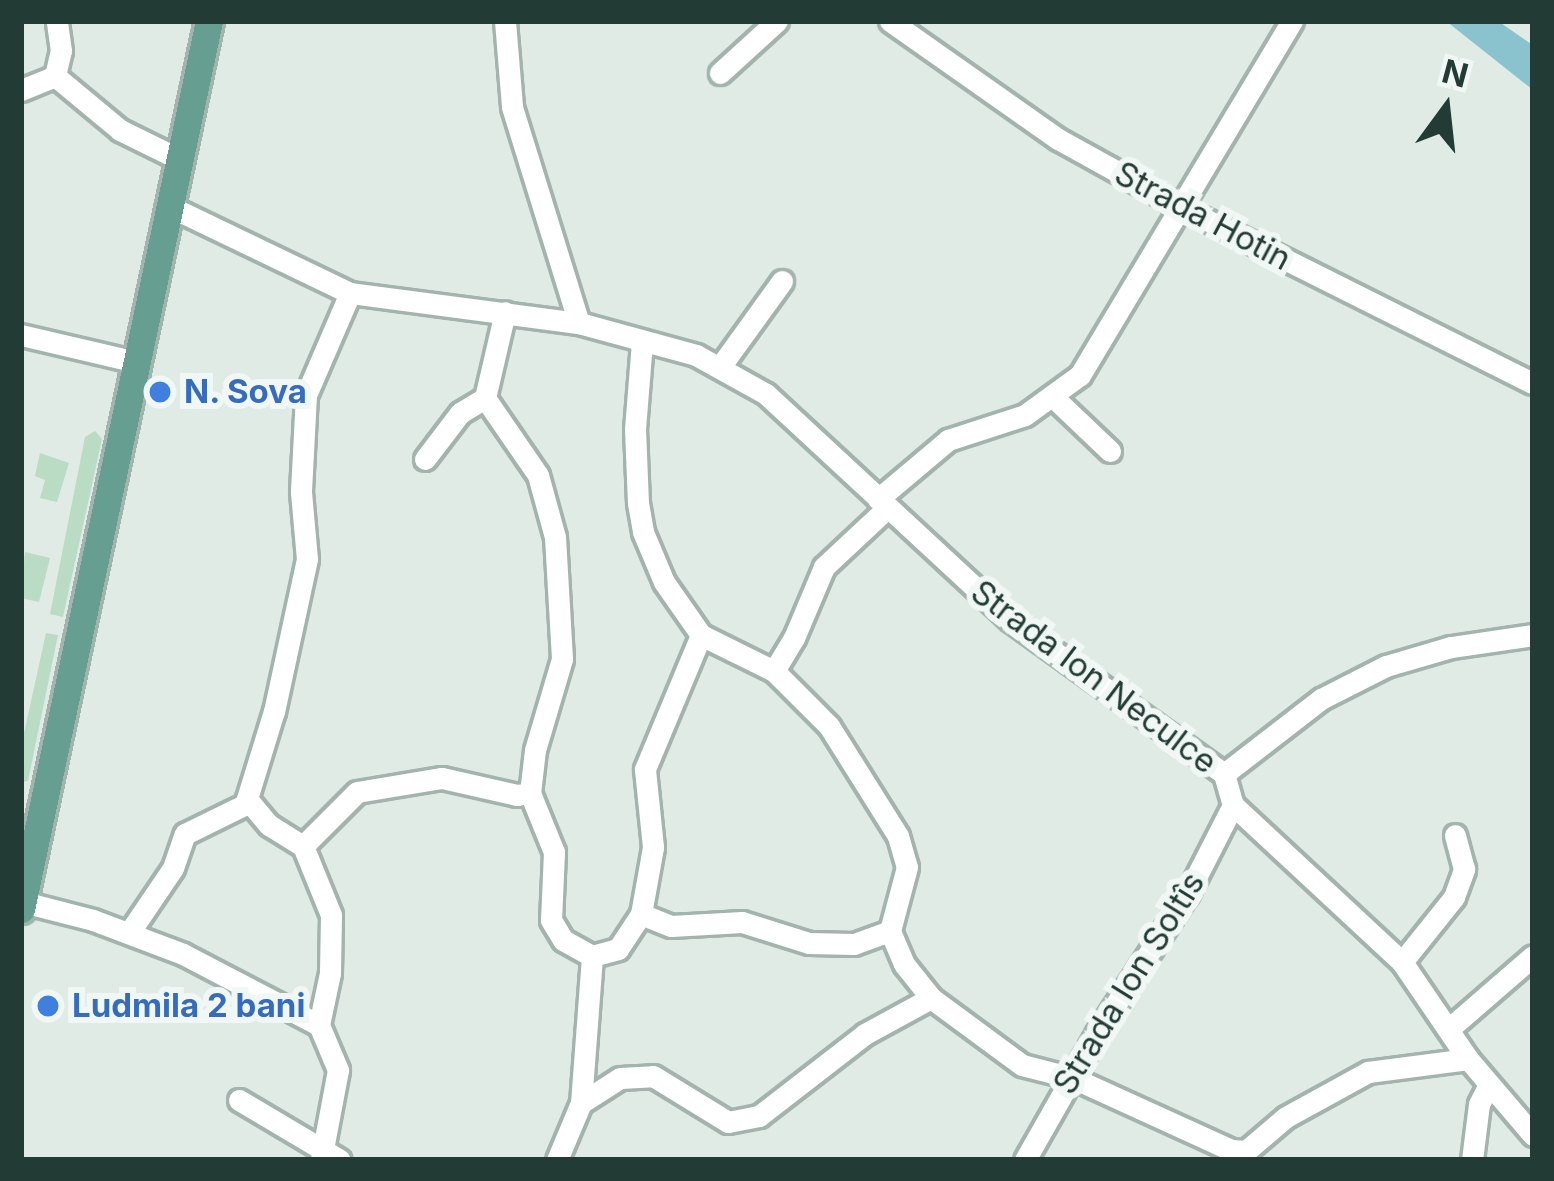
<!DOCTYPE html>
<meta charset="utf-8">
<style>
body{margin:0}
#map{position:relative;width:1554px;height:1181px;overflow:hidden;background:#e0ebe6;font-family:Inter,sans-serif}
div>[style]{position:absolute}
[style*='--x']{left:calc(var(--x)*1px);top:calc(var(--y)*1px);width:calc(var(--w)*1px);rotate:calc(var(--a)*1deg)}
.green>*{inset:0;background:#badbc4}
.water>*{inset:0;background:#8ac2ce}
.roads{filter:drop-shadow(3px 0 #a3b3ad) drop-shadow(-3px 0 #a3b3ad) drop-shadow(0 3px #a3b3ad) drop-shadow(0 -3px #a3b3ad)}
.minor>*{height:21px;margin:-10.5px;padding:0 10.5px;transform-origin:10.5px;border-radius:10.5px;background:#fff}
.major>*{height:27px;margin:-13.5px;padding:0 13.5px;transform-origin:13.5px;border-radius:13.5px;background:#669f91}
.dots>*{width:33px;height:33px;translate:-50% -50%;box-sizing:border-box;border:6px solid #f1f7f4;border-radius:50%}
span{translate:-50% -50%;white-space:nowrap;text-align:center;line-height:1.15;-webkit-text-stroke:12px #f1f7f4;paint-order:stroke}
.street-label{font-size:33px;color:#223b34}
.shop-label{font-size:33px;color:#366cbe;font-weight:700}
.left{translate:0 -50%;text-align:left}
.frame{position:absolute;inset:0;border:24px solid #223b34;pointer-events:none}
.north{position:absolute;left:1386px;top:48px;width:120px;height:120px;-webkit-text-stroke:9px #f1f7f4;paint-order:stroke;rotate:15deg;font-size:33px;font-weight:700;line-height:48px;text-align:center;color:#223b34}
.north::after{content:'';display:block;margin:auto;width:42px;height:54px;background:#223b34;clip-path:polygon(50% 0,100% 100%,50% 72%,0 100%)}
</style>
<div id="map">
<div class="green">
<i style="clip-path:polygon(95px 431px,102px 439px,63px 617px,50px 614px,85px 437px)"></i>
<i style="clip-path:polygon(40px 453px,69px 463px,57px 502px,40px 498px,45px 480px,35px 476px)"></i>
<i style="clip-path:polygon(25px 552px,50px 558px,39px 602px,21px 598px)"></i>
<i style="clip-path:polygon(46px 633px,58px 635px,28px 781px,22px 782px,21px 747px)"></i>
</div>
<div class="water">
<i style="clip-path:polygon(1446px 21px,1498px 21px,1531px 44px,1533px 90px)"></i>
</div>
<div class="roads">
<div class="minor">
<i style="--x:505;--y:21;--w:86;--a:85.3"></i>
<i style="--x:512;--y:107;--w:226;--a:72.8"></i>
<i style="--x:890;--y:21;--w:205;--a:35.1"></i>
<i style="--x:1058;--y:139;--w:143;--a:28.9"></i>
<i style="--x:1183;--y:208;--w:391;--a:26.6"></i>
<i style="--x:720;--y:73;--w:77;--a:-42.4"></i>
<i style="--x:55;--y:76;--w:85;--a:39.7"></i>
<i style="--x:120;--y:130;--w:64;--a:26.2"></i>
<i style="--x:55;--y:76;--w:26;--a:-77"></i>
<i style="--x:61;--y:51;--w:30;--a:-98"></i>
<i style="--x:21;--y:90;--w:37;--a:-22"></i>
<i style="--x:169;--y:206;--w:201;--a:25.7"></i>
<i style="--x:350;--y:293;--w:231;--a:7.5"></i>
<i style="--x:579;--y:323;--w:121;--a:15.3"></i>
<i style="--x:696;--y:355;--w:80;--a:29.1"></i>
<i style="--x:766;--y:394;--w:333;--a:42.8"></i>
<i style="--x:1010;--y:620;--w:264;--a:35.7"></i>
<i style="--x:1224;--y:774;--w:32;--a:74"></i>
<i style="--x:1233;--y:805;--w:231;--a:42.9"></i>
<i style="--x:1402;--y:962;--w:117;--a:55.8"></i>
<i style="--x:1468;--y:1059;--w:100;--a:49.5"></i>
<i style="--x:350;--y:293;--w:111;--a:113.3"></i>
<i style="--x:306;--y:395;--w:97;--a:93"></i>
<i style="--x:301;--y:492;--w:67;--a:84.9"></i>
<i style="--x:307;--y:559;--w:156;--a:102.2"></i>
<i style="--x:274;--y:711;--w:92;--a:107.1"></i>
<i style="--x:247;--y:799;--w:34;--a:50"></i>
<i style="--x:269;--y:825;--w:40;--a:32"></i>
<i style="--x:303;--y:846;--w:76;--a:-45"></i>
<i style="--x:357;--y:792;--w:86;--a:-9.4"></i>
<i style="--x:442;--y:778;--w:77;--a:12.8"></i>
<i style="--x:517;--y:795;--w:13;--a:-9"></i>
<i style="--x:21;--y:335;--w:118;--a:13.2"></i>
<i style="--x:642;--y:342;--w:87;--a:94.6"></i>
<i style="--x:635;--y:429;--w:74;--a:87.7"></i>
<i style="--x:638;--y:503;--w:29;--a:80"></i>
<i style="--x:643;--y:532;--w:54;--a:67.2"></i>
<i style="--x:664;--y:582;--w:65;--a:55.1"></i>
<i style="--x:701;--y:635;--w:81;--a:26.3"></i>
<i style="--x:774;--y:671;--w:78;--a:45"></i>
<i style="--x:829;--y:726;--w:130;--a:57.9"></i>
<i style="--x:898;--y:836;--w:32;--a:74"></i>
<i style="--x:907;--y:867;--w:66;--a:104.9"></i>
<i style="--x:890;--y:931;--w:36;--a:67"></i>
<i style="--x:904;--y:964;--w:43;--a:51.5"></i>
<i style="--x:931;--y:998;--w:113;--a:36.4"></i>
<i style="--x:1022;--y:1065;--w:53;--a:14.3"></i>
<i style="--x:1073;--y:1078;--w:174;--a:24.5"></i>
<i style="--x:1231;--y:1150;--w:15;--a:4"></i>
<i style="--x:1246;--y:1151;--w:52;--a:-40.4"></i>
<i style="--x:1286;--y:1117;--w:94;--a:-28.8"></i>
<i style="--x:1368;--y:1072;--w:101;--a:-7.4"></i>
<i style="--x:720;--y:367;--w:106;--a:-54.2"></i>
<i style="--x:1052;--y:396;--w:80;--a:43.5"></i>
<i style="--x:485;--y:398;--w:93;--a:55.5"></i>
<i style="--x:538;--y:475;--w:64;--a:74.7"></i>
<i style="--x:555;--y:537;--w:122;--a:86.7"></i>
<i style="--x:562;--y:659;--w:95;--a:106.5"></i>
<i style="--x:535;--y:750;--w:43;--a:96.6"></i>
<i style="--x:530;--y:793;--w:64;--a:67.9"></i>
<i style="--x:554;--y:852;--w:68;--a:92.5"></i>
<i style="--x:551;--y:920;--w:23;--a:59"></i>
<i style="--x:563;--y:940;--w:33;--a:29"></i>
<i style="--x:425;--y:459;--w:58;--a:-52.7"></i>
<i style="--x:460;--y:413;--w:29;--a:-31"></i>
<i style="--x:485;--y:398;--w:88;--a:-76.9"></i>
<i style="--x:878;--y:499;--w:92;--a:-40.1"></i>
<i style="--x:948;--y:440;--w:81;--a:-18"></i>
<i style="--x:1025;--y:415;--w:68;--a:-36"></i>
<i style="--x:1080;--y:375;--w:413;--a:-59.1"></i>
<i style="--x:774;--y:671;--w:39;--a:-59"></i>
<i style="--x:794;--y:638;--w:77;--a:-67.1"></i>
<i style="--x:824;--y:567;--w:86;--a:-43.1"></i>
<i style="--x:1224;--y:774;--w:123;--a:-37.7"></i>
<i style="--x:1321;--y:699;--w:73;--a:-26.9"></i>
<i style="--x:1386;--y:666;--w:68;--a:-16.3"></i>
<i style="--x:1451;--y:647;--w:83;--a:-8.3"></i>
<i style="--x:303;--y:846;--w:74;--a:67.9"></i>
<i style="--x:331;--y:915;--w:58;--a:91"></i>
<i style="--x:330;--y:973;--w:53;--a:101.9"></i>
<i style="--x:23;--y:902;--w:72;--a:14.4"></i>
<i style="--x:93;--y:920;--w:96;--a:20.7"></i>
<i style="--x:183;--y:954;--w:153;--a:27.6"></i>
<i style="--x:319;--y:1025;--w:49;--a:67.1"></i>
<i style="--x:338;--y:1070;--w:92;--a:100.7"></i>
<i style="--x:641;--y:914;--w:32;--a:22"></i>
<i style="--x:671;--y:926;--w:71;--a:-3.2"></i>
<i style="--x:742;--y:922;--w:70;--a:17.4"></i>
<i style="--x:809;--y:943;--w:45;--a:1.3"></i>
<i style="--x:854;--y:944;--w:38;--a:-20"></i>
<i style="--x:129;--y:933;--w:78;--a:-55.9"></i>
<i style="--x:173;--y:868;--w:36;--a:-71"></i>
<i style="--x:185;--y:834;--w:70;--a:-26.2"></i>
<i style="--x:1402;--y:962;--w:83;--a:-51.3"></i>
<i style="--x:1454;--y:897;--w:30;--a:-70"></i>
<i style="--x:1464;--y:869;--w:35;--a:-105"></i>
<i style="--x:1451;--y:1027;--w:108;--a:-40.9"></i>
<i style="--x:239;--y:1100;--w:117;--a:30.7"></i>
<i style="--x:581;--y:1103;--w:46;--a:-32.7"></i>
<i style="--x:620;--y:1078;--w:33;--a:-3"></i>
<i style="--x:653;--y:1076;--w:88;--a:31.5"></i>
<i style="--x:728;--y:1122;--w:32;--a:-11"></i>
<i style="--x:759;--y:1116;--w:134;--a:-37.7"></i>
<i style="--x:865;--y:1034;--w:75;--a:-28.6"></i>
<i style="--x:557;--y:1160;--w:62;--a:-67.2"></i>
<i style="--x:581;--y:1103;--w:147;--a:-85.7"></i>
<i style="--x:592;--y:956;--w:27;--a:-15"></i>
<i style="--x:618;--y:949;--w:42;--a:-56.7"></i>
<i style="--x:641;--y:914;--w:68;--a:-79.8"></i>
<i style="--x:653;--y:847;--w:78;--a:-95.9"></i>
<i style="--x:645;--y:769;--w:145;--a:-67.3"></i>
<i style="--x:1025;--y:1160;--w:146;--a:-60.4"></i>
<i style="--x:1097;--y:1033;--w:167;--a:-57"></i>
<i style="--x:1188;--y:893;--w:99;--a:-62.9"></i>
<i style="--x:1472;--y:1160;--w:56;--a:-82.9"></i>
<i style="--x:1479;--y:1104;--w:22;--a:-63"></i>
</div>
<div class="major">
<i style="--x:21;--y:909;--w:908;--a:-78.05"></i>
</div>
</div>
<div class="dots">
<i style="left:160px;top:392px;background:#3f7fe0"></i>
<i style="left:48px;top:1006px;background:#3f7fe0"></i>
</div>
<div class="street-label">
<span style="left:1203px;top:216px;rotate:28deg">Strada Hotin</span>
<span style="left:1094px;top:677px;rotate:37deg">Strada Ion Neculce</span>
<span style="left:1129px;top:983px;rotate:-58deg">Strada Ion Soltîs</span>
</div>
<div class="shop-label">
<span class="left" style="left:184px;top:392px">N. Sova</span>
<span class="left" style="left:72px;top:1006px">Ludmila 2 bani</span>
</div>
<div class="frame"></div>
<div class="north">N</div>
</div>
